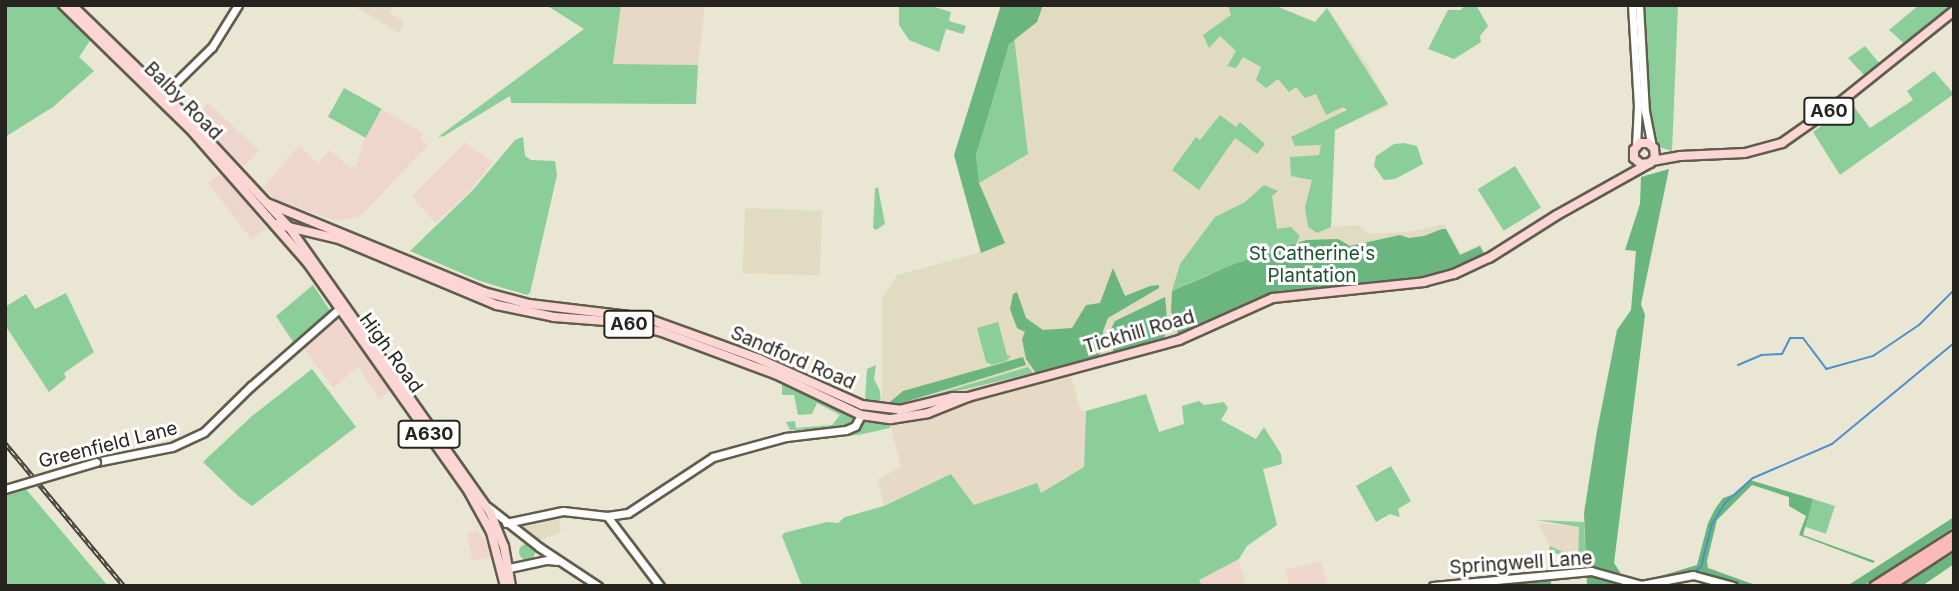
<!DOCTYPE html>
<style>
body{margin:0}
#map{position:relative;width:1959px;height:591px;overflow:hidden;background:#e9e6d4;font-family:Inter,sans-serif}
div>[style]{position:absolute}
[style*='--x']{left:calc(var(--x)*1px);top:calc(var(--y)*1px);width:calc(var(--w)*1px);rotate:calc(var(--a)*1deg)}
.commercial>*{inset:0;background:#eed6cc;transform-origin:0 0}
.industrial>*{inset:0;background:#e6dac6}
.built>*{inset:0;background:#e1dbc2;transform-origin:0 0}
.green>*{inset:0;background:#8bce9a;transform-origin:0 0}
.round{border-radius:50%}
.forest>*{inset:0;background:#6bb57e}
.stream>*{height:2px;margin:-1px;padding:0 1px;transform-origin:1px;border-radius:1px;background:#4d90ca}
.roads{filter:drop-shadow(2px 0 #605d4d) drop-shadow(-2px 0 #605d4d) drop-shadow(0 2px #605d4d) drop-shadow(0 -2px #605d4d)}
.secondary>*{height:7px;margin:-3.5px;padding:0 3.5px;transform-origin:3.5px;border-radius:3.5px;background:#fff}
.primary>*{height:8px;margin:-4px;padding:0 4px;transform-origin:4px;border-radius:4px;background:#fcd6d4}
.highway>*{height:9px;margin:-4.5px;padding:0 4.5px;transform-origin:4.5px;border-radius:4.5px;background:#fabab7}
.rail>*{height:4.5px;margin-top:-2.25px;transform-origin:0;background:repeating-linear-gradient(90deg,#fff 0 5px,#45433b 0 10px);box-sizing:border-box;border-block:2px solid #45433b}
.bridges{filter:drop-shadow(2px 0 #605d4d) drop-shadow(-2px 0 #605d4d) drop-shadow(0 2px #605d4d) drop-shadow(0 -2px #605d4d)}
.secondary-bridge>*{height:7px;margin:-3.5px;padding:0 3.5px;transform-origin:3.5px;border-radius:3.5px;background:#fff}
span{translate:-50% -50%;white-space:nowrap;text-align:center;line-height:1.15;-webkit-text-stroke:6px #fff;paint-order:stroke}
.shield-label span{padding:2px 5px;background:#fff;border:2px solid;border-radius:5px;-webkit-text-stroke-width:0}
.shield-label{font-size:18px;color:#26241e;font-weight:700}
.street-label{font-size:19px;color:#26241e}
.park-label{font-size:19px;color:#1c522d}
.frame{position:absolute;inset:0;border:7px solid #26241e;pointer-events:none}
</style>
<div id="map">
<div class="commercial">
<i style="clip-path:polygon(208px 103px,259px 150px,246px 165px,238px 165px,193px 120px)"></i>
<i style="clip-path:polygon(382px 109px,423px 133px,421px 138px,427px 146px,361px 216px,338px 221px,280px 203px,263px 188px,299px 145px,318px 163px,330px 150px,349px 167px,356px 166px,364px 140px)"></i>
<i style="clip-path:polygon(465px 143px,493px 162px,466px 195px,435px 223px,412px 196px)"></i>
<i style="left:222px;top:172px;width:71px;height:18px;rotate:52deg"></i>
<i style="clip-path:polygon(338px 319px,390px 389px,380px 400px,358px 366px,334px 388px,303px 348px)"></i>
<i style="clip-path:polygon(476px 531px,485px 539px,493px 557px,472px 561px,467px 533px)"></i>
<i style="clip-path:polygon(1239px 559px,1246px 586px,1202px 586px,1198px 580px)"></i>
<i style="clip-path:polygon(1321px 561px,1327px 586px,1281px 586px,1289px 584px,1285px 570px)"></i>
</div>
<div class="industrial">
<i style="clip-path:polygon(353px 5px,394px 5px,390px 13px,404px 21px,399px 33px)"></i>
<i style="clip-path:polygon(621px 5px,705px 5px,698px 65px,613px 64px)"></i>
<i style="clip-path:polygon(1069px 368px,1081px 411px,1086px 411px,1084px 467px,1041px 494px,1036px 483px,974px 505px,951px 474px,884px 506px,878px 480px,901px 466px,890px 425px)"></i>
<i style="clip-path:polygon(1538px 523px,1579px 527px,1578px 559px,1550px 546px)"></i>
</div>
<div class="built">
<i style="clip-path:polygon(1001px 5px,1276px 5px,1315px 22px,1327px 8px,1366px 63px,1389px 106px,1335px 130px,1331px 227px,1357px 225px,1369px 234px,1408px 232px,1444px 224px,1461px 253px,1480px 244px,1489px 258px,1445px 274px,1290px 295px,1194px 335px,968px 397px,882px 409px,882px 298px,897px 275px,986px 251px,958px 150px)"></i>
<i style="left:745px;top:208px;width:77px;height:65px;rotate:2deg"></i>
<i style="clip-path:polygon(558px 516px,561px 532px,541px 540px,524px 528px,527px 523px)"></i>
</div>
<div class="green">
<i style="clip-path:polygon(5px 5px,56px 5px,91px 39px,79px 57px,94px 71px,53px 107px,5px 137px)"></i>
<i style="clip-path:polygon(546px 5px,621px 5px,613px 64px,698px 65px,696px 104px,511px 103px,510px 96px,444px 136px,438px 137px,584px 29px)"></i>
<i style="clip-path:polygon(899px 5px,928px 5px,951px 12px,949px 21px,966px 26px,963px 34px,946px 29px,939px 52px,909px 40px,899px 25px)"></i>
<i style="clip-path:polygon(1228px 5px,1273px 5px,1315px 22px,1327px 8px,1388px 104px,1335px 130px,1331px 227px,1317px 233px,1308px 227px,1305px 207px,1312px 180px,1291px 176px,1290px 157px,1319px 155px,1321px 145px,1295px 146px,1291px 137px,1347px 110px,1343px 107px,1326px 115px,1316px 94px,1305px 98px,1296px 87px,1289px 92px,1278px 79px,1266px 88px,1256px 80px,1261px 67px,1243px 57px,1236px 68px,1227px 66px,1236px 51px,1220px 36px,1209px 48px,1203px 35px,1231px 15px)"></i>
<i style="clip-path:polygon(1465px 5px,1476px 5px,1488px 26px,1480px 36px,1481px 42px,1454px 59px,1428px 49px,1448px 10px,1461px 10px)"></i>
<i style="clip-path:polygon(1644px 5px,1678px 5px,1672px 151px,1659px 147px,1649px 124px)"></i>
<i style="clip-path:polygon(1919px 5px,1953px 5px,1906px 45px,1889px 30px)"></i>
<i style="clip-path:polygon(1014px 37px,1028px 154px,979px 183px,976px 155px,994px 87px,1009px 44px)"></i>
<i style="clip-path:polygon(1865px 46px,1881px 65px,1866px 77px,1848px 58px)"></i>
<i style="clip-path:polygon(1934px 71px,1954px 94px,1840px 175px,1813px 132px,1851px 103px,1870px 128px,1913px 100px,1907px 91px)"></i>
<i style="left:344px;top:88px;width:43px;height:33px;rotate:29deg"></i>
<i style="clip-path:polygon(1220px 115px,1236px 127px,1240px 122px,1265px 144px,1257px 154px,1235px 138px,1199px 190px,1172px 170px,1196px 137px,1200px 140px)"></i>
<i style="clip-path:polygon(523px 137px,525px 156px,531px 160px,555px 161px,557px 175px,530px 293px,527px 295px,480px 281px,410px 251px,472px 191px,515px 140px)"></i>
<i style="clip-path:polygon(1404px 143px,1417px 146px,1423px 164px,1395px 179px,1384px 180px,1374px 166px,1376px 156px,1394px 144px)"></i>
<i style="left:1515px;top:166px;width:49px;height:44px;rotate:58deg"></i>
<i style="clip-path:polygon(1264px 185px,1278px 191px,1272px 196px,1277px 229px,1291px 227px,1300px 236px,1296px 244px,1205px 276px,1172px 291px,1180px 264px,1215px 217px,1245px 202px)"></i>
<i style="clip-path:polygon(878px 187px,885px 224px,876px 230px,873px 228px,875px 189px)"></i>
<i style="clip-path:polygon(313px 285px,331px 312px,295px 345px,276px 316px)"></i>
<i style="clip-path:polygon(66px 293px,94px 352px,64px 373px,66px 378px,49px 392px,5px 325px,5px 307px,26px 294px,35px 309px)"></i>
<i style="clip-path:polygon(998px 322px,1007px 355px,1011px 356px,1006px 361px,992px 365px,986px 362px,977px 328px)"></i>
<i style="clip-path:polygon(876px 365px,874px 379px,880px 391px,881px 406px,865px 400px,867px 369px)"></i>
<i style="clip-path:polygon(1028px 367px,1033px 373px,903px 404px)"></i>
<i style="clip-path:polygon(312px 369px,356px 427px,252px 506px,238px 496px,203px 462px,252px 416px)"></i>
<i style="clip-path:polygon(787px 382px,853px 414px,852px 421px,840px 428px,790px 430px,786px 422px,795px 421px,796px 428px,832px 425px,840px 415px,817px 403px,812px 414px,798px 415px,794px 395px,782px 395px,782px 383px)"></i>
<i style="clip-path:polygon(1146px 394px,1159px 432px,1184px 424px,1182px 406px,1199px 401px,1204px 405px,1224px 402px,1228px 408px,1221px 420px,1256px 439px,1264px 427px,1281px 454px,1282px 464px,1263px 469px,1277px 525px,1247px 546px,1239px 559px,1199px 580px,1202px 586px,802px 586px,782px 536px,784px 533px,827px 522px,838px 523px,845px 517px,884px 506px,951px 474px,974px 505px,1037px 483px,1041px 493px,1084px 467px,1086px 411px)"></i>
<i style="clip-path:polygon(865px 419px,897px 422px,889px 425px,890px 428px,858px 435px,829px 437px,849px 434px)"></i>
<i style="clip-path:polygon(1391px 466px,1411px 501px,1398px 509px,1400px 517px,1390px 514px,1376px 522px,1356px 486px)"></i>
<i style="clip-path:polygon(25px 488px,108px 586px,5px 586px,5px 496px)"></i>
<i style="left:1813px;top:499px;width:23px;height:29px;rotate:18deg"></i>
<i style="clip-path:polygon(1536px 520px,1584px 522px,1586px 567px,1549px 550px,1550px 546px,1578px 559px,1579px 527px)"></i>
<i class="round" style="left:519px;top:544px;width:16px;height:16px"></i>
</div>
<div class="forest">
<i style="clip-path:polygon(1001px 5px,1043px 5px,1037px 22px,1009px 44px,976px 155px,979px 183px,1005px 243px,981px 253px,954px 155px)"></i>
<i style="clip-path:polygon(1669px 169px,1641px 304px,1645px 315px,1614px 563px,1620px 572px,1616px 586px,1587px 586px,1584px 513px,1597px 431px,1617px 330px,1631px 310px,1636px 251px,1625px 250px,1640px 204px,1641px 177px)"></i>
<i style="clip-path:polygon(1442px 229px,1446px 229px,1460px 255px,1480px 246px,1485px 256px,1456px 270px,1425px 279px,1281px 292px,1252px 301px,1180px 337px,1177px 331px,1171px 311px,1172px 291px,1232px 265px,1306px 240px,1338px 239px,1350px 246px,1400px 235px,1409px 238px,1424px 236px)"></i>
<i style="clip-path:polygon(1113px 268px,1125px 296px,1150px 286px,1159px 285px,1159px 288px,1108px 318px,1103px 331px,1105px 347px,1098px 356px,1036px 373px,1026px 359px,1022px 339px,1025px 332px,1017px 328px,1010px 309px,1013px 294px,1017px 292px,1026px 318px,1043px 330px,1072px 328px,1086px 305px,1100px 303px)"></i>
<i style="clip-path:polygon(1165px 297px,1168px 328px,1162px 342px,1114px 354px,1109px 333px,1115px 321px)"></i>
<i style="clip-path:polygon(1023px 357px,1026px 365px,892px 406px,890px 402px,903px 391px)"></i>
<i style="clip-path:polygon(1750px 480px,1813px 499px,1803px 535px,1875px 561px,1873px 563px,1799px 535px,1806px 516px,1789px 506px,1789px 497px,1752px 485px,1717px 520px,1707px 561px,1708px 568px,1758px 586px,1743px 586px,1699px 571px,1652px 582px,1647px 580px,1697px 565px,1708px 523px,1715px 509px,1723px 498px,1734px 494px)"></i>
<i style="clip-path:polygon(1954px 517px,1954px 527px,1863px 586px,1847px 586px)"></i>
<i style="clip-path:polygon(1954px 553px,1954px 564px,1922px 586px,1899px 586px)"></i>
<i style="clip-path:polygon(1551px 577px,1551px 586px,1476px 586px)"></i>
</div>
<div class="stream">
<i style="--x:1738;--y:365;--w:25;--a:-23"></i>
<i style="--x:1761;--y:355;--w:21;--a:-3"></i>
<i style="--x:1782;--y:354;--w:18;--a:-63"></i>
<i style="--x:1790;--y:338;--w:13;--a:0"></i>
<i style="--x:1803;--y:338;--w:39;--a:53"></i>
<i style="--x:1826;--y:369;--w:49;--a:-15.5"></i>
<i style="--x:1873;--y:356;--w:55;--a:-34"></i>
<i style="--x:1919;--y:325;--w:49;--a:-45"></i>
<i style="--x:1695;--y:571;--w:7;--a:-34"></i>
<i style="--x:1701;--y:567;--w:44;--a:-75.7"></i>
<i style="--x:1712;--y:524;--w:26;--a:-58"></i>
<i style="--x:1726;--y:502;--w:36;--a:-42"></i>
<i style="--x:1753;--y:478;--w:86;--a:-23.3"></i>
<i style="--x:1832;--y:444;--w:158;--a:-39.6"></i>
<i style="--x:1674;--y:586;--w:10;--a:-37"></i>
</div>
<div class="roads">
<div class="secondary">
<i style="--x:1632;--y:5;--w:100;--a:86.6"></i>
<i style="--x:1638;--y:105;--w:41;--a:92.8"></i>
<i style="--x:1639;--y:5;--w:106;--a:86.8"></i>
<i style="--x:1645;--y:111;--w:36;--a:79"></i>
<i style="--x:159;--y:94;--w:5;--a:0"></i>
<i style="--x:164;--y:94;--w:67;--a:-44.4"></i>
<i style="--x:212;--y:47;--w:49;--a:-58.2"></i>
<i style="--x:96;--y:462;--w:77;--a:-11.2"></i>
<i style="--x:172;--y:447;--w:35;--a:-25"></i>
<i style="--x:204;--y:432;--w:66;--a:-44.4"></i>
<i style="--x:251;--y:386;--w:117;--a:-41.2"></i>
<i style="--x:488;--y:507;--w:65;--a:38.1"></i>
<i style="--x:539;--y:547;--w:71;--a:33.5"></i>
<i style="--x:607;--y:516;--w:88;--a:52.9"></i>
<i style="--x:506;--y:523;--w:58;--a:-11.9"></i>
<i style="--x:563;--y:511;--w:44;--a:6.5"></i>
<i style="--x:607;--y:516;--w:21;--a:-8"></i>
<i style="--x:628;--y:513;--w:102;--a:-33.4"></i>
<i style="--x:713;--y:457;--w:76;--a:-15.3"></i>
<i style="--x:786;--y:437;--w:60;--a:-6.7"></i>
<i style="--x:846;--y:430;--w:10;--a:-24"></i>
<i style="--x:855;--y:426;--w:13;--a:-61"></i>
<i style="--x:509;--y:568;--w:40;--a:-12"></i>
<i style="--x:548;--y:560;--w:9;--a:6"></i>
<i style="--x:1433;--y:586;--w:159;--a:-5.4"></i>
<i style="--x:1591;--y:571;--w:52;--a:15.6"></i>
<i style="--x:1641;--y:585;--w:53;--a:-10.9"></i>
<i style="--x:1693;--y:575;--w:41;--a:15.4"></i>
</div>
<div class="primary">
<i style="--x:63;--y:5;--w:182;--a:44.3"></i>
<i style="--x:193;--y:132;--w:173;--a:48.8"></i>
<i style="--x:307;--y:262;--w:281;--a:54.8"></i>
<i style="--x:469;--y:492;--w:46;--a:61.2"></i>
<i style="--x:491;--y:532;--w:56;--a:75.5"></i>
<i style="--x:72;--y:5;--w:153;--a:44.2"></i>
<i style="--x:182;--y:112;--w:157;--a:47.1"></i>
<i style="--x:289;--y:227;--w:349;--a:54.8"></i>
<i style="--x:490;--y:512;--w:37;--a:68"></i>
<i style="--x:504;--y:546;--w:41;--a:80.1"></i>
<i style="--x:1652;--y:161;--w:28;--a:-10"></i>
<i style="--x:1680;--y:156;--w:65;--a:-2.6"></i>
<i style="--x:1745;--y:153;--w:38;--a:-15"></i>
<i style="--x:1782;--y:143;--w:70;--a:-35.1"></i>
<i style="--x:1839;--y:103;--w:147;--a:-38.7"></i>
<i style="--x:267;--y:203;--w:235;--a:22.3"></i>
<i style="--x:484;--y:292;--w:47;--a:14.9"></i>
<i style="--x:529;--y:304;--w:118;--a:6.8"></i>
<i style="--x:646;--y:318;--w:120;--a:19.9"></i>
<i style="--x:759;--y:359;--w:113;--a:24.1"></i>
<i style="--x:862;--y:405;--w:38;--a:7"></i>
<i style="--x:900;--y:410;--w:55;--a:-13.8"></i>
<i style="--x:953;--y:397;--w:15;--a:0"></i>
<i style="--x:276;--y:224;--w:65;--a:13.4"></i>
<i style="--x:339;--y:239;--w:171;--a:22.7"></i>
<i style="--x:497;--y:305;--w:58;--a:11.9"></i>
<i style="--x:554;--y:317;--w:65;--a:4.4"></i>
<i style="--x:619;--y:322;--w:44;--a:13.1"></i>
<i style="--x:662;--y:332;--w:121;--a:20.4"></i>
<i style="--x:775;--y:374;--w:95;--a:25.5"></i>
<i style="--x:861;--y:415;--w:30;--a:8"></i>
<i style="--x:891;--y:419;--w:37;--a:-9"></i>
<i style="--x:928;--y:413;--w:43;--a:-21.8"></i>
<i style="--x:968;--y:397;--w:219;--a:-15.1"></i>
<i style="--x:1179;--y:340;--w:103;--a:-24.1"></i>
<i style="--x:1273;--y:298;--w:152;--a:-6"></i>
<i style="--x:1424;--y:282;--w:31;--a:-15"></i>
<i style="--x:1454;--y:274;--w:38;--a:-25"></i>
<i style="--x:1489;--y:258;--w:80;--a:-32.3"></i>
<i style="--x:1557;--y:215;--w:107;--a:-29.2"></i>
<i style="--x:1650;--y:163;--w:7;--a:-45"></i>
<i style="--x:1655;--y:158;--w:10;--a:-96"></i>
<i style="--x:1654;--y:148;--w:8;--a:-140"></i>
<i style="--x:1648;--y:143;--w:8;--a:180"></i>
<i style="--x:1640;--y:143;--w:9;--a:131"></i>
<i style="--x:1634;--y:150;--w:8;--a:90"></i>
<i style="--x:1634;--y:158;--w:9;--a:41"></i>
<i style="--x:1641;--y:164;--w:9;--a:-6"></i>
</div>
<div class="highway">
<i style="--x:1874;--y:586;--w:95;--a:-32.5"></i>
<i style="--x:1888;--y:586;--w:79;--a:-33.1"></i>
</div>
</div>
<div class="rail">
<i style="--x:5;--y:443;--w:186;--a:50.2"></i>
</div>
<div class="bridges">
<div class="secondary-bridge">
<i style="--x:5;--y:489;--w:95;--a:-16.5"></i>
</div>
</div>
<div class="shield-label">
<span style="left:1829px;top:111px">A60</span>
<span style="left:629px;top:324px">A60</span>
<span style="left:429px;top:434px">A630</span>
</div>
<div class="street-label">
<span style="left:183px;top:101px;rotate:45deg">Balby Road</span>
<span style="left:1139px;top:332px;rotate:-16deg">Tickhill Road</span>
<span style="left:391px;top:353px;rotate:54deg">High Road</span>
<span style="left:793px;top:358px;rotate:23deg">Sandford Road</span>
<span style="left:108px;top:445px;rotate:-14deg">Greenfield Lane</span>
<span style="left:1521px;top:563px;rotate:-4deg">Springwell Lane</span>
</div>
<div class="park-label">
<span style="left:1312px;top:265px">St Catherine's<br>Plantation</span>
</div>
<div class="frame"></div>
</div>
